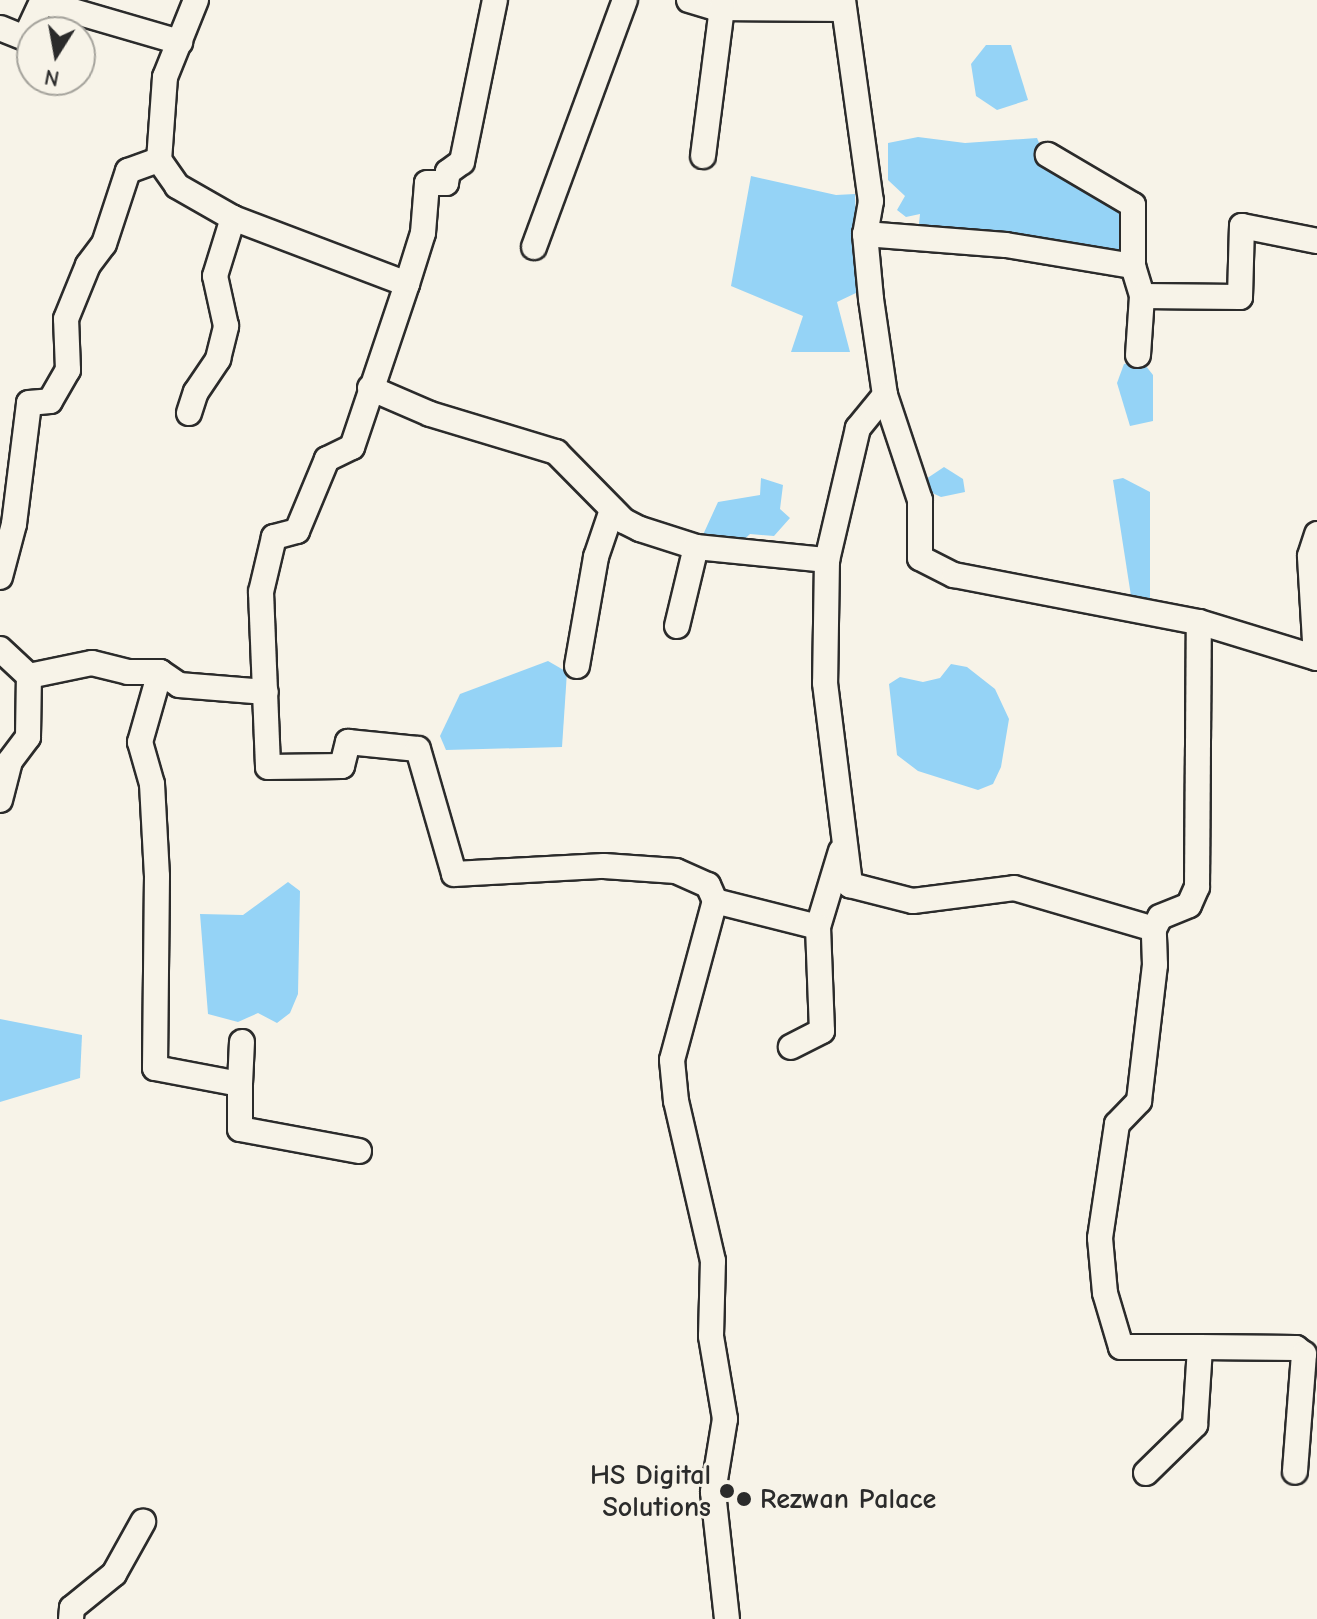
<!DOCTYPE html>
<style>
body{margin:0}
#map{position:relative;width:1317px;height:1619px;overflow:hidden;background:#f7f3e8;font-family:"Comic Neue",sans-serif}
div>[style]{position:absolute}
[style*='--x']{left:calc(var(--x)*1px);top:calc(var(--y)*1px);width:calc(var(--w)*1px);rotate:calc(var(--a)*1deg)}
.water>*{inset:0;background:#95d3f6}
.roads{filter:drop-shadow(2px 0 #2b2b2b) drop-shadow(-2px 0 #2b2b2b) drop-shadow(0 2px #2b2b2b) drop-shadow(0 -2px #2b2b2b)}
.minor>*{height:24px;margin:-12px;padding:0 12px;transform-origin:12px;border-radius:12px;background:#f7f3e8}
.dots>*{width:22px;height:22px;translate:-50% -50%;box-sizing:border-box;border:4px solid #f7f3e8;border-radius:50%}
span{translate:-50% -50%;white-space:nowrap;text-align:center;line-height:1.15;-webkit-text-stroke:6px #f7f3e8;paint-order:stroke}
.poi-label{font-size:28px;color:#2b2b2b;font-weight:700}
.right{translate:-100% -50%;text-align:right}
.left{translate:0 -50%;text-align:left}
.north{position:absolute;left:16px;top:16px;width:80px;height:80px;box-sizing:border-box;background:#f7f3e8;border:2px solid #a5a39c;border-radius:50%;rotate:191deg;font-size:22px;font-weight:700;line-height:32px;text-align:center;color:#2b2b2b}
.north::after{content:'';display:block;margin:auto;width:28px;height:36px;background:#2b2b2b;clip-path:polygon(50% 0,100% 100%,50% 72%,0 100%)}
</style>
<div id="map">
<div class="water">
<i style="clip-path:polygon(986px 45px,1011px 45px,1028px 100px,997px 110px,976px 96px,971px 64px)"></i>
<i style="clip-path:polygon(918px 137px,965px 143px,1037px 138px,1045px 157px,1128px 206px,1131px 260px,918px 233px,920px 214px,906px 217px,897px 210px,905px 196px,888px 180px,888px 143px)"></i>
<i style="clip-path:polygon(751px 176px,836px 195px,855px 194px,858px 292px,837px 302px,850px 352px,791px 352px,803px 316px,731px 286px)"></i>
<i style="clip-path:polygon(1142px 361px,1153px 375px,1153px 421px,1130px 426px,1117px 383px,1124px 364px)"></i>
<i style="clip-path:polygon(944px 467px,963px 479px,965px 492px,941px 497px,926px 490px,926px 479px)"></i>
<i style="clip-path:polygon(761px 478px,783px 485px,780px 509px,790px 518px,774px 536px,750px 534px,737px 546px,702px 537px,718px 502px,760px 495px)"></i>
<i style="clip-path:polygon(1123px 478px,1150px 492px,1150px 601px,1131px 596px,1113px 480px)"></i>
<i style="clip-path:polygon(548px 661px,567px 672px,562px 747px,446px 750px,440px 736px,460px 694px)"></i>
<i style="clip-path:polygon(951px 664px,967px 667px,995px 689px,1009px 719px,1001px 767px,993px 784px,978px 790px,918px 771px,897px 755px,889px 684px,900px 677px,923px 682px,940px 678px)"></i>
<i style="clip-path:polygon(288px 882px,300px 891px,298px 994px,290px 1013px,277px 1023px,258px 1013px,238px 1022px,208px 1014px,200px 914px,243px 915px)"></i>
<i style="clip-path:polygon(0 1019px,82px 1035px,80px 1078px,0 1102px)"></i>
</div>
<div class="roads">
<div class="minor">
<i style="--x:196;--y:0;--w:83;--a:111.9"></i>
<i style="--x:165;--y:77;--w:83;--a:94.1"></i>
<i style="--x:159;--y:160;--w:32;--a:55"></i>
<i style="--x:177;--y:186;--w:64;--a:29.7"></i>
<i style="--x:233;--y:218;--w:186;--a:20.8"></i>
<i style="--x:407;--y:284;--w:172;--a:108.6"></i>
<i style="--x:352;--y:447;--w:28;--a:154"></i>
<i style="--x:327;--y:459;--w:78;--a:112.6"></i>
<i style="--x:297;--y:531;--w:24;--a:165"></i>
<i style="--x:274;--y:537;--w:57;--a:103.3"></i>
<i style="--x:261;--y:592;--w:175;--a:87.7"></i>
<i style="--x:268;--y:767;--w:74;--a:-0.8"></i>
<i style="--x:342;--y:766;--w:25;--a:-76"></i>
<i style="--x:348;--y:742;--w:70;--a:5.7"></i>
<i style="--x:418;--y:749;--w:130;--a:73.9"></i>
<i style="--x:454;--y:874;--w:150;--a:-3.1"></i>
<i style="--x:604;--y:866;--w:72;--a:4"></i>
<i style="--x:676;--y:871;--w:35;--a:24"></i>
<i style="--x:708;--y:885;--w:17;--a:66"></i>
<i style="--x:689;--y:0;--w:27;--a:17"></i>
<i style="--x:715;--y:0;--w:8;--a:90"></i>
<i style="--x:715;--y:8;--w:128;--a:0.4"></i>
<i style="--x:843;--y:0;--w:203;--a:82.1"></i>
<i style="--x:871;--y:201;--w:34;--a:100"></i>
<i style="--x:865;--y:234;--w:65;--a:84.7"></i>
<i style="--x:871;--y:299;--w:97;--a:81.7"></i>
<i style="--x:885;--y:395;--w:111;--a:71.6"></i>
<i style="--x:920;--y:500;--w:58;--a:90"></i>
<i style="--x:920;--y:558;--w:38;--a:27"></i>
<i style="--x:954;--y:575;--w:249;--a:10.9"></i>
<i style="--x:1199;--y:622;--w:123;--a:17"></i>
<i style="--x:0;--y:28;--w:27;--a:22"></i>
<i style="--x:25;--y:38;--w:40;--a:-65"></i>
<i style="--x:42;--y:2;--w:144;--a:16.2"></i>
<i style="--x:703;--y:156;--w:149;--a:-82.7"></i>
<i style="--x:865;--y:234;--w:141;--a:4.5"></i>
<i style="--x:1006;--y:245;--w:129;--a:9.4"></i>
<i style="--x:1133;--y:266;--w:61;--a:-90"></i>
<i style="--x:1133;--y:205;--w:99;--a:-149.5"></i>
<i style="--x:534;--y:247;--w:263;--a:-69.8"></i>
<i style="--x:1133;--y:266;--w:31;--a:73"></i>
<i style="--x:1142;--y:296;--w:98;--a:0.6"></i>
<i style="--x:1240;--y:297;--w:71;--a:-88.4"></i>
<i style="--x:1242;--y:226;--w:76;--a:11.3"></i>
<i style="--x:407;--y:284;--w:53;--a:-72.6"></i>
<i style="--x:423;--y:233;--w:50;--a:-85.4"></i>
<i style="--x:427;--y:183;--w:19;--a:0"></i>
<i style="--x:446;--y:183;--w:11;--a:-80"></i>
<i style="--x:448;--y:172;--w:17;--a:-36"></i>
<i style="--x:462;--y:162;--w:165;--a:-78.5"></i>
<i style="--x:1138;--y:355;--w:59;--a:-86.1"></i>
<i style="--x:370;--y:388;--w:65;--a:23.4"></i>
<i style="--x:430;--y:414;--w:132;--a:16.8"></i>
<i style="--x:556;--y:452;--w:97;--a:45.4"></i>
<i style="--x:624;--y:521;--w:18;--a:27"></i>
<i style="--x:640;--y:529;--w:59;--a:17.8"></i>
<i style="--x:696;--y:547;--w:132;--a:5.7"></i>
<i style="--x:885;--y:395;--w:43;--a:129.3"></i>
<i style="--x:858;--y:428;--w:136;--a:103.2"></i>
<i style="--x:827;--y:560;--w:123;--a:90.9"></i>
<i style="--x:825;--y:683;--w:204;--a:82.9"></i>
<i style="--x:850;--y:885;--w:65;--a:14.3"></i>
<i style="--x:913;--y:901;--w:102;--a:-7.3"></i>
<i style="--x:1014;--y:888;--w:146;--a:16.3"></i>
<i style="--x:189;--y:413;--w:22;--a:-72"></i>
<i style="--x:196;--y:392;--w:40;--a:-56"></i>
<i style="--x:218;--y:359;--w:34;--a:-76"></i>
<i style="--x:226;--y:326;--w:51;--a:-102.4"></i>
<i style="--x:215;--y:276;--w:61;--a:-72.8"></i>
<i style="--x:0;--y:577;--w:55;--a:-75.2"></i>
<i style="--x:14;--y:524;--w:122;--a:-82.9"></i>
<i style="--x:29;--y:403;--w:21;--a:-5"></i>
<i style="--x:50;--y:401;--w:36;--a:-60"></i>
<i style="--x:68;--y:370;--w:51;--a:-92.2"></i>
<i style="--x:66;--y:319;--w:58;--a:-67.8"></i>
<i style="--x:88;--y:265;--w:26;--a:-53"></i>
<i style="--x:104;--y:244;--w:77;--a:-71.8"></i>
<i style="--x:128;--y:171;--w:33;--a:-20"></i>
<i style="--x:677;--y:626;--w:81;--a:-76.5"></i>
<i style="--x:0;--y:649;--w:40;--a:43"></i>
<i style="--x:29;--y:676;--w:64;--a:-11.7"></i>
<i style="--x:92;--y:663;--w:37;--a:14"></i>
<i style="--x:128;--y:672;--w:32;--a:0"></i>
<i style="--x:160;--y:672;--w:23;--a:34"></i>
<i style="--x:179;--y:685;--w:87;--a:4.6"></i>
<i style="--x:1316;--y:658;--w:102;--a:-93.4"></i>
<i style="--x:1310;--y:556;--w:23;--a:-72"></i>
<i style="--x:577;--y:666;--w:111;--a:-80.1"></i>
<i style="--x:596;--y:557;--w:50;--a:-71.2"></i>
<i style="--x:160;--y:672;--w:73;--a:105.9"></i>
<i style="--x:140;--y:742;--w:44;--a:74.1"></i>
<i style="--x:152;--y:784;--w:92;--a:86.9"></i>
<i style="--x:157;--y:876;--w:192;--a:90.6"></i>
<i style="--x:155;--y:1068;--w:86;--a:10.7"></i>
<i style="--x:240;--y:1084;--w:45;--a:90"></i>
<i style="--x:240;--y:1129;--w:121;--a:10.5"></i>
<i style="--x:0;--y:800;--w:40;--a:-75.6"></i>
<i style="--x:10;--y:761;--w:30;--a:-53"></i>
<i style="--x:28;--y:737;--w:61;--a:-89.1"></i>
<i style="--x:818;--y:927;--w:79;--a:-73.2"></i>
<i style="--x:240;--y:1084;--w:42;--a:-87.3"></i>
<i style="--x:1200;--y:1347;--w:96;--a:0.6"></i>
<i style="--x:1296;--y:1348;--w:10;--a:37"></i>
<i style="--x:1304;--y:1354;--w:118;--a:94.4"></i>
<i style="--x:1146;--y:1473;--w:69;--a:-44.4"></i>
<i style="--x:1195;--y:1425;--w:78;--a:-86.3"></i>
<i style="--x:1200;--y:1347;--w:79;--a:180"></i>
<i style="--x:1121;--y:1347;--w:56;--a:-106.5"></i>
<i style="--x:1105;--y:1293;--w:55;--a:-95.2"></i>
<i style="--x:1100;--y:1238;--w:115;--a:-81.5"></i>
<i style="--x:1117;--y:1124;--w:32;--a:-46"></i>
<i style="--x:1139;--y:1101;--w:137;--a:-83.3"></i>
<i style="--x:1155;--y:965;--w:36;--a:-92"></i>
<i style="--x:1154;--y:929;--w:13;--a:-63"></i>
<i style="--x:1160;--y:917;--w:31;--a:-22"></i>
<i style="--x:1189;--y:905;--w:20;--a:-66"></i>
<i style="--x:1197;--y:887;--w:265;--a:-89.6"></i>
<i style="--x:71;--y:1619;--w:11;--a:-85"></i>
<i style="--x:72;--y:1608;--w:54;--a:-39"></i>
<i style="--x:114;--y:1574;--w:60;--a:-60.9"></i>
<i style="--x:727;--y:1619;--w:128;--a:-96.3"></i>
<i style="--x:713;--y:1492;--w:74;--a:-80.7"></i>
<i style="--x:725;--y:1419;--w:84;--a:-99.6"></i>
<i style="--x:711;--y:1336;--w:75;--a:-88.5"></i>
<i style="--x:713;--y:1261;--w:164;--a:-103"></i>
<i style="--x:676;--y:1101;--w:41;--a:-95.6"></i>
<i style="--x:672;--y:1060;--w:165;--a:-74.9"></i>
<i style="--x:715;--y:901;--w:106;--a:14.2"></i>
<i style="--x:818;--y:927;--w:104;--a:87.8"></i>
<i style="--x:822;--y:1031;--w:35;--a:153"></i>
</div>
</div>
<div class="dots">
<i style="left:727px;top:1491px;background:#2b2b2b"></i>
<i style="left:744px;top:1499px;background:#2b2b2b"></i>
</div>
<div class="poi-label">
<span class="right" style="left:711px;top:1491px">HS Digital<br>Solutions</span>
<span class="left" style="left:760px;top:1499px">Rezwan Palace</span>
</div>
<div class="north">N</div>
</div>
